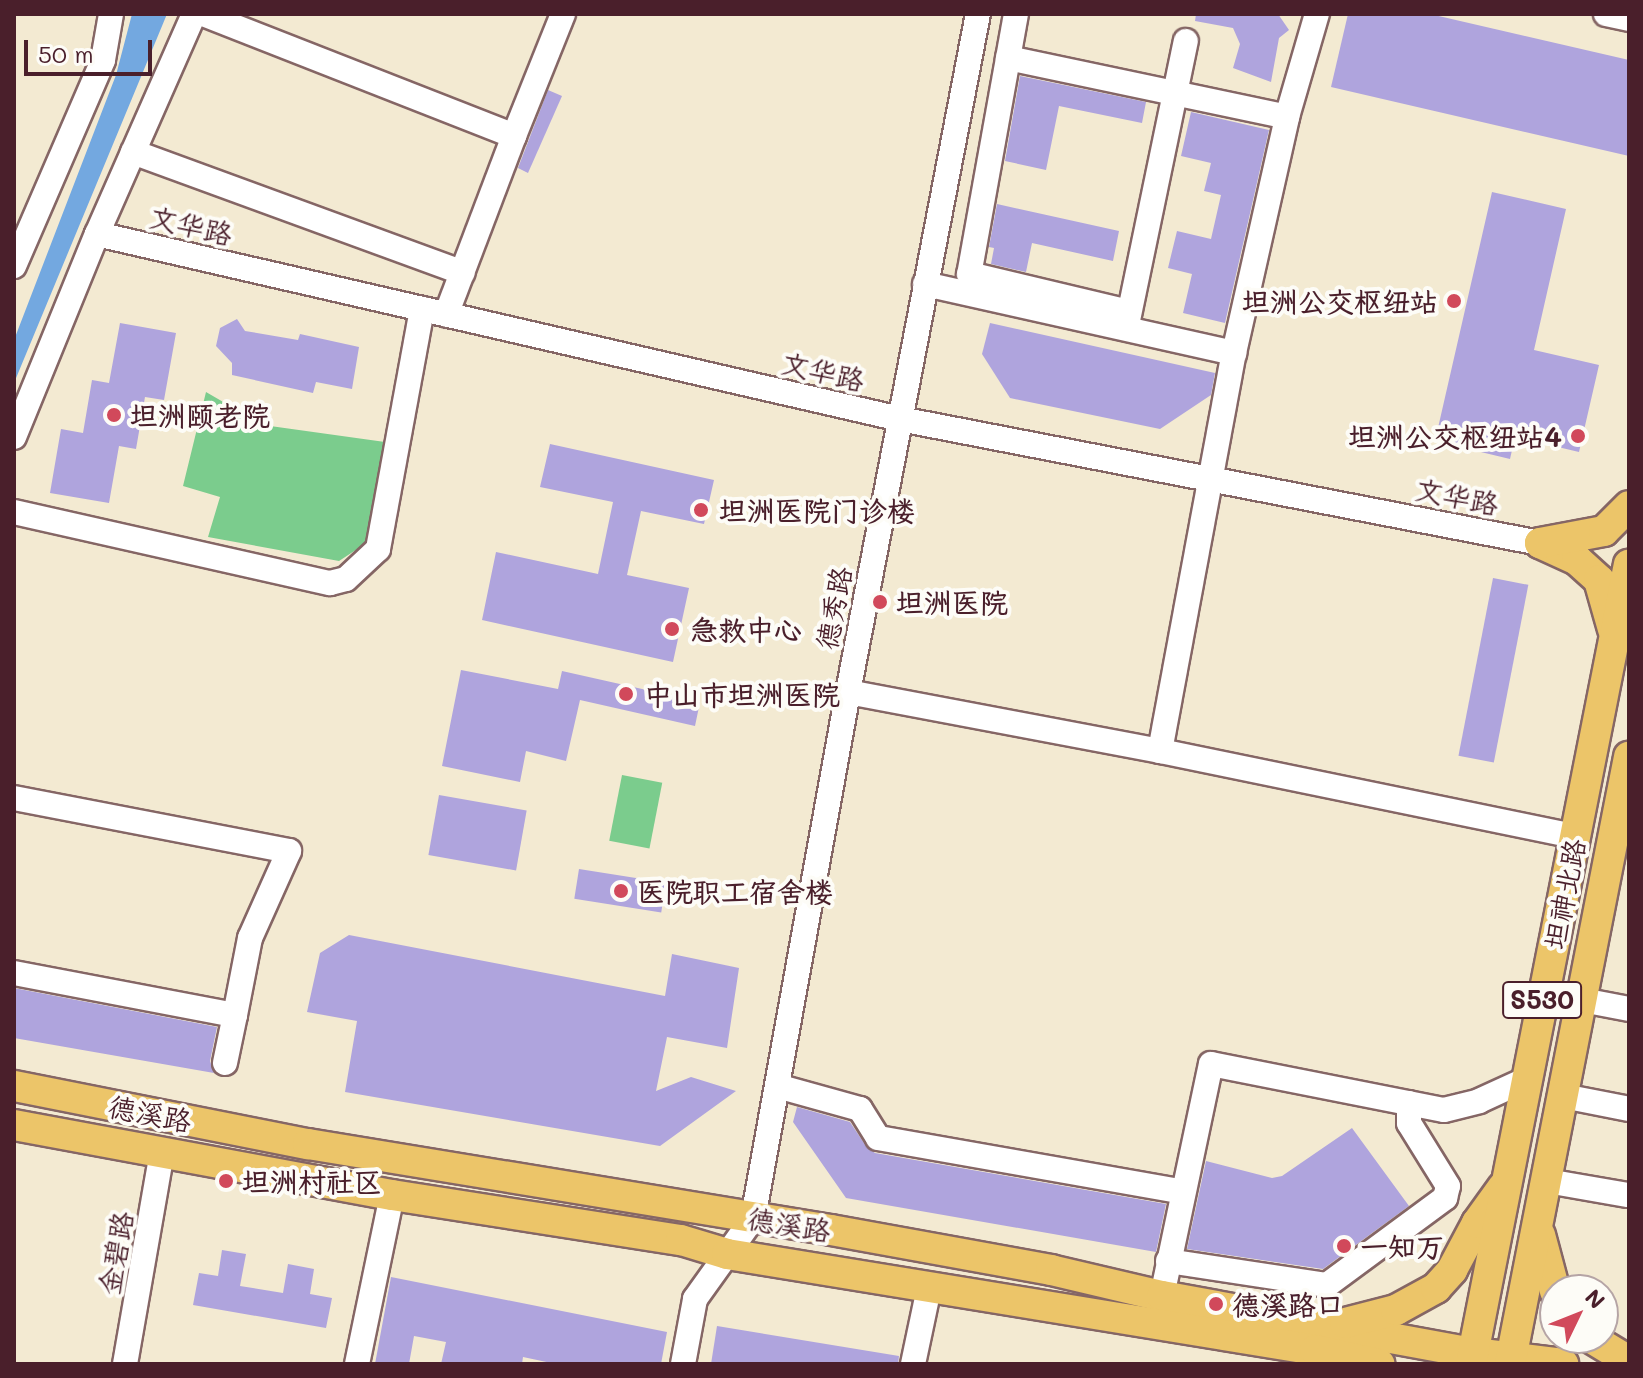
<!DOCTYPE html>
<meta charset="utf-8">
<style>
body{margin:0}
#map{position:relative;width:1643px;height:1378px;overflow:hidden;background:#f3ead2;font-family:Mali,"LXGW WenKai TC",sans-serif}
div>[style]{position:absolute}
[style*='--x']{left:calc(var(--x)*1px);top:calc(var(--y)*1px);width:calc(var(--w)*1px);rotate:calc(var(--a)*1deg)}
.green>*{inset:0;background:#7bcc8d;transform-origin:0 0}
.water>*{inset:0;background:#73a8e0}
.building>*{inset:0;background:#afa4dd;transform-origin:0 0}
.roads{filter:drop-shadow(2px 0 #856665) drop-shadow(-2px 0 #856665) drop-shadow(0 2px #856665) drop-shadow(0 -2px #856665)}
.minor>*{height:24px;margin:-12px;padding:0 12px;transform-origin:12px;border-radius:12px;background:#fff}
.major>*{height:30px;margin:-15px;padding:0 15px;transform-origin:15px;border-radius:15px;background:#ecc569}
.dots>*{width:22px;height:22px;translate:-50% -50%;box-sizing:border-box;border:4px solid #fdfcf7;border-radius:50%}
span{translate:-50% -50%;white-space:nowrap;text-align:center;line-height:1.15;-webkit-text-stroke:8px #fdfcf7;paint-order:stroke}
.shield-label span{padding:2px 6px;background:#fdfcf7;border:2px solid;border-radius:6px;-webkit-text-stroke-width:0}
.shield-label{font-size:26px;color:#4a1f2b;font-weight:700}
.street-label{font-size:28px;color:#4a1f2b}
.poi-label{font-size:28px;color:#4a1f2b;font-weight:700}
.right{translate:-100% -50%;text-align:right}
.left{translate:0 -50%;text-align:left}
.frame{position:absolute;inset:0;border:16px solid #4a1f2b;pointer-events:none}
.north{position:absolute;left:1539px;top:1274px;width:80px;height:80px;box-sizing:border-box;background:#fdfcf7;border:2px solid #b5a4a5;border-radius:50%;rotate:47deg;font-size:22px;font-weight:700;line-height:32px;text-align:center;color:#4a1f2b}
.north::after{content:'';display:block;margin:auto;width:28px;height:36px;background:#d1495b;clip-path:polygon(50% 0,100% 100%,50% 72%,0 100%)}
.scale{position:absolute;left:24px;top:40px;width:128px;height:36px;box-sizing:border-box;border:4px solid #4a1f2b;border-top:0;padding-left:10px;font-size:24px;line-height:28px;white-space:nowrap;color:#4a1f2b;-webkit-text-stroke:6px #fdfcf7;paint-order:stroke}
</style>
<div id="map">
<div class="green">
<i style="clip-path:polygon(206px 392px,263px 425px,385px 442px,365px 544px,339px 561px,208px 537px,220px 497px,183px 486px)"></i>
<i style="left:622px;top:775px;width:41px;height:67px;rotate:11deg"></i>
</div>
<div class="water">
<i style="clip-path:polygon(132px 14px,167px 14px,14px 383px,14px 340px,116px 75px)"></i>
</div>
<div class="building">
<i style="clip-path:polygon(1196px 14px,1278px 14px,1289px 30px,1279px 38px,1271px 82px,1233px 68px,1240px 44px,1233px 28px,1195px 21px)"></i>
<i style="clip-path:polygon(1348px 14px,1430px 14px,1629px 60px,1629px 156px,1331px 87px)"></i>
<i style="clip-path:polygon(1020px 76px,1146px 102px,1142px 123px,1059px 106px,1046px 170px,1005px 161px)"></i>
<i style="clip-path:polygon(548px 90px,562px 96px,528px 173px,518px 168px)"></i>
<i style="clip-path:polygon(1191px 112px,1269px 130px,1225px 323px,1183px 313px,1192px 274px,1168px 268px,1177px 231px,1211px 239px,1221px 195px,1204px 191px,1211px 163px,1181px 156px)"></i>
<i style="clip-path:polygon(1492px 192px,1566px 209px,1534px 350px,1599px 365px,1579px 452px,1515px 437px,1510px 459px,1435px 441px)"></i>
<i style="clip-path:polygon(997px 204px,1119px 231px,1113px 261px,1032px 243px,1026px 272px,991px 264px,994px 248px,989px 247px)"></i>
<i style="clip-path:polygon(237px 319px,245px 331px,298px 340px,300px 334px,359px 347px,352px 389px,316px 382px,313px 393px,232px 375px,232px 363px,216px 346px,220px 328px)"></i>
<i style="clip-path:polygon(120px 323px,176px 333px,164px 400px,145px 397px,136px 449px,119px 446px,109px 503px,50px 493px,61px 429px,83px 433px,92px 380px,109px 383px)"></i>
<i style="clip-path:polygon(990px 323px,1215px 373px,1211px 395px,1160px 429px,1010px 398px,982px 354px)"></i>
<i style="clip-path:polygon(550px 444px,714px 480px,704px 524px,641px 511px,627px 575px,689px 588px,673px 662px,482px 620px,496px 552px,598px 574px,613px 502px,540px 487px)"></i>
<i style="left:1493px;top:578px;width:36px;height:181px;rotate:11deg"></i>
<i style="clip-path:polygon(461px 670px,558px 689px,562px 671px,700px 702px,695px 726px,580px 700px,566px 761px,526px 751px,520px 782px,442px 766px)"></i>
<i style="left:439px;top:795px;width:89px;height:61px;rotate:10deg"></i>
<i style="left:579px;top:869px;width:88px;height:30px;rotate:9deg"></i>
<i style="clip-path:polygon(349px 935px,665px 996px,672px 954px,739px 968px,727px 1048px,667px 1037px,656px 1091px,691px 1077px,736px 1091px,660px 1146px,345px 1092px,357px 1021px,307px 1012px,320px 953px)"></i>
<i style="clip-path:polygon(14px 988px,217px 1027px,210px 1061px,214px 1073px,14px 1038px)"></i>
<i style="clip-path:polygon(797px 1107px,850px 1122px,866px 1146px,875px 1153px,1166px 1204px,1156px 1252px,846px 1198px,793px 1122px)"></i>
<i style="clip-path:polygon(1352px 1128px,1409px 1206px,1323px 1269px,1187px 1249px,1206px 1161px,1272px 1178px,1282px 1176px)"></i>
<i style="clip-path:polygon(222px 1250px,246px 1254px,240px 1286px,283px 1293px,288px 1264px,314px 1269px,310px 1294px,332px 1298px,326px 1328px,193px 1305px,199px 1273px,218px 1276px)"></i>
<i style="clip-path:polygon(391px 1277px,667px 1332px,661px 1364px,556px 1364px,523px 1357px,522px 1364px,441px 1364px,446px 1342px,414px 1336px,409px 1364px,375px 1364px)"></i>
<i style="clip-path:polygon(717px 1326px,899px 1356px,898px 1364px,711px 1364px)"></i>
</div>
<div class="roads">
<div class="minor">
<i style="--x:203;--y:14;--w:334;--a:21.4"></i>
<i style="--x:514;--y:136;--w:191;--a:110.8"></i>
<i style="--x:1016;--y:14;--w:264;--a:100.2"></i>
<i style="--x:969;--y:274;--w:164;--a:13.4"></i>
<i style="--x:1606;--y:14;--w:24;--a:12"></i>
<i style="--x:1008;--y:58;--w:285;--a:11.9"></i>
<i style="--x:514;--y:136;--w:131;--a:-68.1"></i>
<i style="--x:133;--y:152;--w:351;--a:20.1"></i>
<i style="--x:97;--y:234;--w:824;--a:12.97"></i>
<i style="--x:900;--y:419;--w:652;--a:10.97"></i>
<i style="--x:14;--y:266;--w:224;--a:-66.6"></i>
<i style="--x:103;--y:60;--w:47;--a:-80.1"></i>
<i style="--x:925;--y:284;--w:317;--a:12.6"></i>
<i style="--x:1127;--y:325;--w:290;--a:-78.3"></i>
<i style="--x:14;--y:437;--w:219;--a:-67.8"></i>
<i style="--x:97;--y:234;--w:240;--a:-66.2"></i>
<i style="--x:14;--y:512;--w:324;--a:12.7"></i>
<i style="--x:330;--y:583;--w:16;--a:-14"></i>
<i style="--x:346;--y:579;--w:44;--a:-43.2"></i>
<i style="--x:378;--y:549;--w:244;--a:-79.6"></i>
<i style="--x:848;--y:692;--w:318;--a:10.7"></i>
<i style="--x:1160;--y:751;--w:424;--a:11.6"></i>
<i style="--x:1160;--y:751;--w:405;--a:-79.5"></i>
<i style="--x:1234;--y:353;--w:242;--a:-77.3"></i>
<i style="--x:1287;--y:117;--w:107;--a:-73.8"></i>
<i style="--x:14;--y:798;--w:280;--a:10.9"></i>
<i style="--x:289;--y:851;--w:95;--a:114.1"></i>
<i style="--x:250;--y:938;--w:78;--a:101"></i>
<i style="--x:14;--y:973;--w:225;--a:10.8"></i>
<i style="--x:235;--y:1015;--w:49;--a:101.8"></i>
<i style="--x:1582;--y:1000;--w:48;--a:10.8"></i>
<i style="--x:777;--y:1086;--w:86;--a:15.5"></i>
<i style="--x:860;--y:1109;--w:34;--a:58"></i>
<i style="--x:878;--y:1138;--w:310;--a:10"></i>
<i style="--x:1563;--y:1096;--w:67;--a:11.1"></i>
<i style="--x:1547;--y:1181;--w:81;--a:9.9"></i>
<i style="--x:1168;--y:1261;--w:161;--a:8.6"></i>
<i style="--x:1327;--y:1285;--w:147;--a:-36.4"></i>
<i style="--x:1445;--y:1198;--w:12;--a:-76"></i>
<i style="--x:1448;--y:1186;--w:74;--a:-121.8"></i>
<i style="--x:1409;--y:1123;--w:20;--a:-90"></i>
<i style="--x:1162;--y:1296;--w:237;--a:-78.1"></i>
<i style="--x:1211;--y:1064;--w:237;--a:11.2"></i>
<i style="--x:1444;--y:1110;--w:36;--a:-14"></i>
<i style="--x:1479;--y:1101;--w:53;--a:-24.6"></i>
<i style="--x:125;--y:1364;--w:215;--a:-80.1"></i>
<i style="--x:357;--y:1364;--w:173;--a:-78.3"></i>
<i style="--x:683;--y:1364;--w:66;--a:-79.5"></i>
<i style="--x:695;--y:1299;--w:100;--a:-54.4"></i>
<i style="--x:753;--y:1218;--w:535;--a:-79.76"></i>
<i style="--x:848;--y:692;--w:690;--a:-79.15"></i>
<i style="--x:913;--y:1364;--w:78;--a:-78.1"></i>
</div>
<div class="major">
<i style="--x:1540;--y:543;--w:41;--a:24.7"></i>
<i style="--x:1577;--y:560;--w:30;--a:42"></i>
<i style="--x:1599;--y:580;--w:51;--a:74.1"></i>
<i style="--x:1540;--y:543;--w:65;--a:-10.6"></i>
<i style="--x:1604;--y:531;--w:35;--a:-45"></i>
<i style="--x:14;--y:1086;--w:300;--a:11.2"></i>
<i style="--x:308;--y:1144;--w:530;--a:9.34"></i>
<i style="--x:831;--y:1230;--w:224;--a:10.3"></i>
<i style="--x:1051;--y:1270;--w:114;--a:13.2"></i>
<i style="--x:1162;--y:1296;--w:317;--a:10.4"></i>
<i style="--x:1474;--y:1353;--w:90;--a:7"></i>
<i style="--x:14;--y:1125;--w:384;--a:10.5"></i>
<i style="--x:392;--y:1195;--w:292;--a:8.9"></i>
<i style="--x:681;--y:1240;--w:48;--a:16.9"></i>
<i style="--x:727;--y:1254;--w:596;--a:9.27"></i>
<i style="--x:1315;--y:1350;--w:66;--a:12.3"></i>
<i style="--x:1540;--y:1235;--w:58;--a:75"></i>
<i style="--x:1345;--y:1323;--w:53;--a:-14.3"></i>
<i style="--x:1396;--y:1310;--w:46;--a:-28.8"></i>
<i style="--x:1436;--y:1288;--w:24;--a:-48"></i>
<i style="--x:1452;--y:1270;--w:53;--a:-62"></i>
<i style="--x:1477;--y:1223;--w:44;--a:-54.2"></i>
<i style="--x:1591;--y:1338;--w:44;--a:31.2"></i>
<i style="--x:1471;--y:1364;--w:815;--a:-78.83"></i>
<i style="--x:1510;--y:1364;--w:619;--a:-78.91"></i>
</div>
</div>
<div class="dots">
<i style="left:1454px;top:301px;background:#d1495b"></i>
<i style="left:114px;top:415px;background:#d1495b"></i>
<i style="left:1578px;top:436px;background:#d1495b"></i>
<i style="left:701px;top:510px;background:#d1495b"></i>
<i style="left:880px;top:602px;background:#d1495b"></i>
<i style="left:672px;top:629px;background:#d1495b"></i>
<i style="left:626px;top:694px;background:#d1495b"></i>
<i style="left:621px;top:891px;background:#d1495b"></i>
<i style="left:226px;top:1181px;background:#d1495b"></i>
<i style="left:1344px;top:1246px;background:#d1495b"></i>
<i style="left:1216px;top:1304px;background:#d1495b"></i>
</div>
<div class="shield-label">
<span style="left:1542px;top:1000px">S530</span>
</div>
<div class="street-label">
<span style="left:191px;top:225px;rotate:13deg">文华路</span>
<span style="left:823px;top:371px;rotate:13deg">文华路</span>
<span style="left:1457px;top:496px;rotate:11deg">文华路</span>
<span style="left:833px;top:608px;rotate:-79deg">德秀路</span>
<span style="left:1564px;top:894px;rotate:-79deg">坦神北路</span>
<span style="left:150px;top:1113px;rotate:11deg">德溪路</span>
<span style="left:789px;top:1224px;rotate:9deg">德溪路</span>
<span style="left:115px;top:1253px;rotate:-80deg">金碧路</span>
</div>
<div class="poi-label">
<span class="right" style="left:1438px;top:301px">坦洲公交枢纽站</span>
<span class="left" style="left:130px;top:415px">坦洲颐老院</span>
<span class="right" style="left:1562px;top:436px">坦洲公交枢纽站4</span>
<span class="left" style="left:719px;top:510px">坦洲医院门诊楼</span>
<span class="left" style="left:896px;top:602px">坦洲医院</span>
<span class="left" style="left:690px;top:629px">急救中心</span>
<span class="left" style="left:644px;top:694px">中山市坦洲医院</span>
<span class="left" style="left:637px;top:891px">医院职工宿舍楼</span>
<span class="left" style="left:242px;top:1181px">坦洲村社区</span>
<span class="left" style="left:1360px;top:1246px">一知万</span>
<span class="left" style="left:1232px;top:1304px">德溪路口</span>
</div>
<div class="frame"></div>
<div class="north">N</div>
<div class="scale">50 m</div>
</div>
